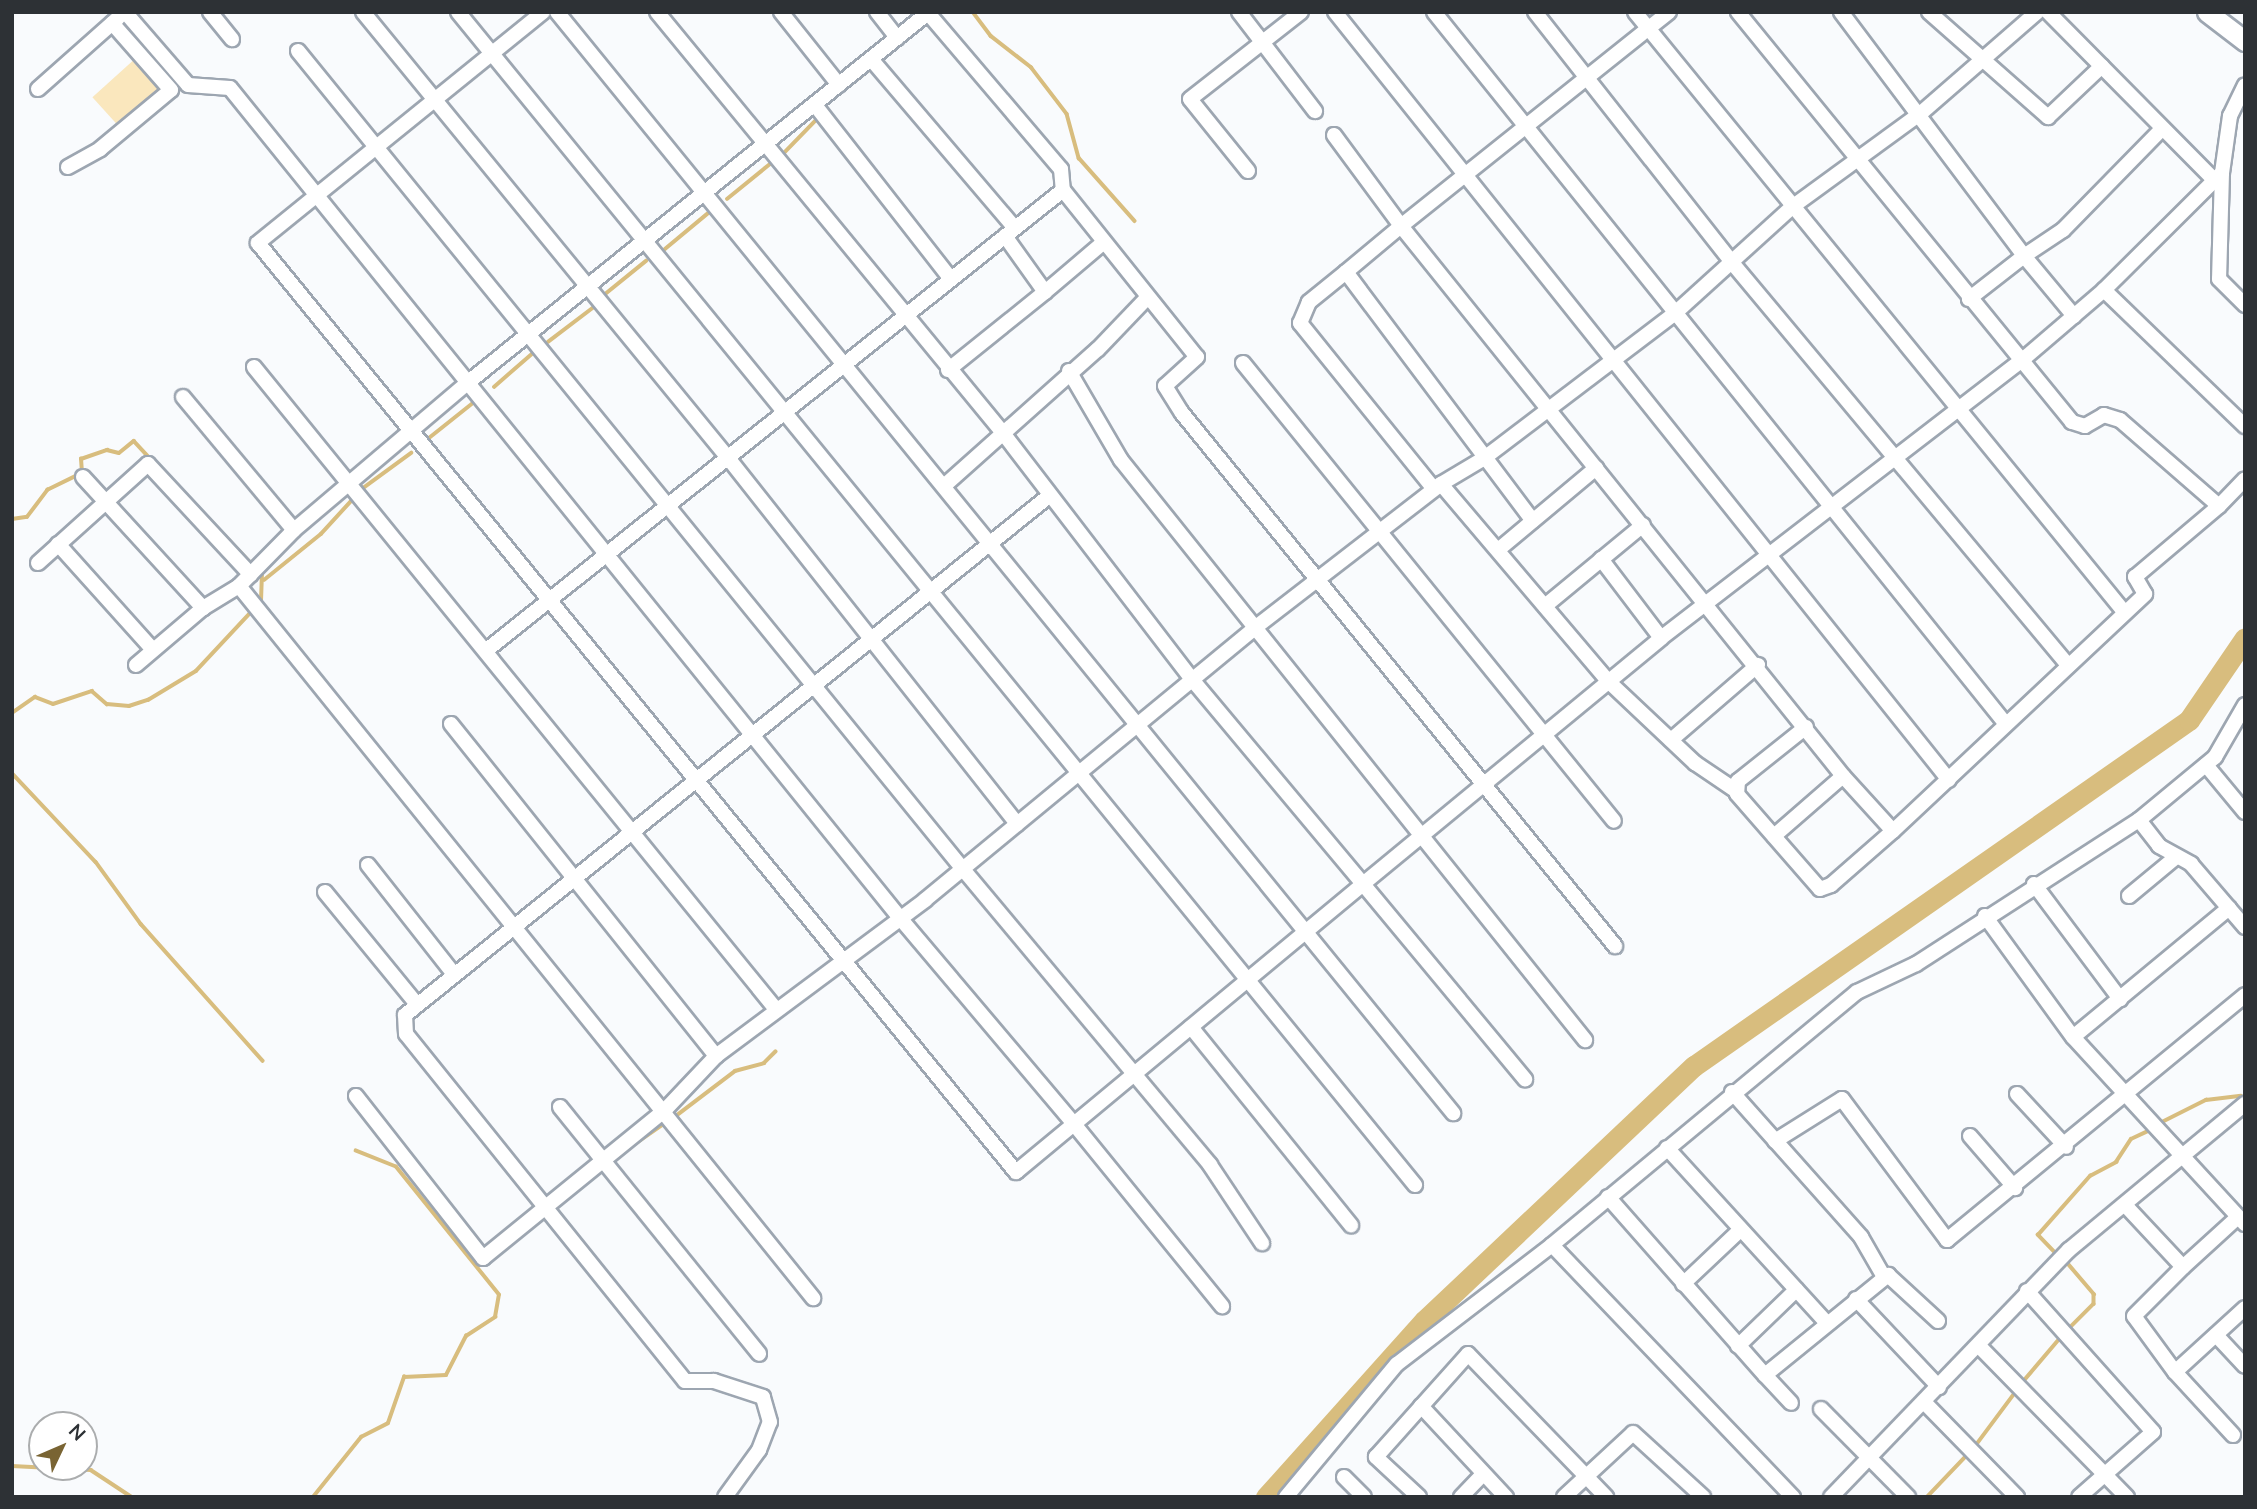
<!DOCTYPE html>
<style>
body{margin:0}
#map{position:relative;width:2257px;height:1509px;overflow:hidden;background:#f9fbfd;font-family:"Nunito Sans",sans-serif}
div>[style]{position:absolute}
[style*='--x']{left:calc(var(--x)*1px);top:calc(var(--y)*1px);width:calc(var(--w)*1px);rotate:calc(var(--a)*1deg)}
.green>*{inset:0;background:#fae7bd;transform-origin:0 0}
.stream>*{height:3.5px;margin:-1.75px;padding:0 1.75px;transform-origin:1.75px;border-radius:1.75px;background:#d8bd7e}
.river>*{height:21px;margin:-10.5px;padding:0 10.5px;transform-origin:10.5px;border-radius:10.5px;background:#d8bd7e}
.roads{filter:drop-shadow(2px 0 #9da6b1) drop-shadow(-2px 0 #9da6b1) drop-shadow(0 2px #9da6b1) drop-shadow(0 -2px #9da6b1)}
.minor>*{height:14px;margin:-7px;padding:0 7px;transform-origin:7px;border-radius:7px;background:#fff}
.secondary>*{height:19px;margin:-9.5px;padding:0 9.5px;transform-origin:9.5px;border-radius:9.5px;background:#fff}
span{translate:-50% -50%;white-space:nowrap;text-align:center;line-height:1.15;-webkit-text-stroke:7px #fff;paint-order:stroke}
.frame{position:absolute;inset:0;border:14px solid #2d3135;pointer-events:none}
.north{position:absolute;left:28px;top:1411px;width:70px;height:70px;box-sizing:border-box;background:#fff;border:2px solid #abadae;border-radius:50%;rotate:46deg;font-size:19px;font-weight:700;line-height:28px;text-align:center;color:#2d3135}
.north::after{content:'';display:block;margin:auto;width:24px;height:32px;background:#796433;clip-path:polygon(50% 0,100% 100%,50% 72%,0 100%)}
</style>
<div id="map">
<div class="green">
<i style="left:137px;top:57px;width:40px;height:60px;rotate:48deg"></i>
</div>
<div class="stream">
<i style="--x:973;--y:12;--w:30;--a:53"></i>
<i style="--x:991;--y:36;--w:51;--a:37.8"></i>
<i style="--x:1031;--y:67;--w:59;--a:52.5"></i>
<i style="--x:1067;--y:114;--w:46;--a:74.7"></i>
<i style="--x:1079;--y:158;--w:84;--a:48.4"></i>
<i style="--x:883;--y:58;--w:54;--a:-39"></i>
<i style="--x:826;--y:104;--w:53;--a:-38.2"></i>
<i style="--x:785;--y:152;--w:46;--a:-45.9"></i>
<i style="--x:727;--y:199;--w:55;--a:-39.1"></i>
<i style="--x:665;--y:249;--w:61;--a:-39.7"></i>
<i style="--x:604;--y:295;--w:54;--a:-39"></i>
<i style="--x:548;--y:342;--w:58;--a:-37.3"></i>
<i style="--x:494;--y:387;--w:52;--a:-41.1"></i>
<i style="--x:429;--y:438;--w:56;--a:-38.5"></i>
<i style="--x:180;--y:488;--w:103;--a:46.6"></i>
<i style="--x:362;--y:489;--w:61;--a:-36.3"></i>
<i style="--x:12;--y:519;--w:15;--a:-8"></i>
<i style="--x:27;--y:517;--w:34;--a:-53"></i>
<i style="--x:47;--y:490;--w:39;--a:-26"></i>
<i style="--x:82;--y:473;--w:14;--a:-94"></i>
<i style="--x:81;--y:459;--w:28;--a:-19"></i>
<i style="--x:107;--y:450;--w:12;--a:14"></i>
<i style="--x:119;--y:453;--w:19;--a:-39"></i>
<i style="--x:134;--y:441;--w:26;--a:47"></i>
<i style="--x:264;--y:580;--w:73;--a:-38.9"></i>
<i style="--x:321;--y:534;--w:46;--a:-47.6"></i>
<i style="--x:261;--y:601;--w:28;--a:-88"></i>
<i style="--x:12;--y:713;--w:28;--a:-35"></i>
<i style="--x:35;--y:697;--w:19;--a:21"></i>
<i style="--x:53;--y:704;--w:41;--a:-18.4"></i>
<i style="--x:92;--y:691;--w:20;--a:41"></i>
<i style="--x:107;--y:704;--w:22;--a:5"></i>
<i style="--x:129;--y:706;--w:20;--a:-18"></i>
<i style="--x:148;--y:700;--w:56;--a:-31.1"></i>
<i style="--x:196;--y:671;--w:81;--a:-47"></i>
<i style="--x:12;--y:773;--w:122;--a:46.7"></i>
<i style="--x:96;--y:862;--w:77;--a:54"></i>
<i style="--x:141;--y:924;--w:183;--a:48.3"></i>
<i style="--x:676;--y:1116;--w:74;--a:-37.3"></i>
<i style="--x:735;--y:1071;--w:30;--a:-15"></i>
<i style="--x:764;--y:1063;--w:16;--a:-45"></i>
<i style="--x:2158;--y:1124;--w:54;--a:-26.6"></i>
<i style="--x:2206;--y:1100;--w:35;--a:-7"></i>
<i style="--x:625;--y:1151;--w:49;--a:-35"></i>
<i style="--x:2058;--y:1256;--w:29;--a:-134"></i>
<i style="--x:2038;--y:1235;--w:79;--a:-48.6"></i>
<i style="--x:2090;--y:1176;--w:30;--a:-28"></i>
<i style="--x:2116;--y:1162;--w:27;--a:-57"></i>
<i style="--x:2131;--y:1139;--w:21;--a:-25"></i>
<i style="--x:2065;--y:1260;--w:45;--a:49.5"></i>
<i style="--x:2094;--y:1294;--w:10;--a:90"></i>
<i style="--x:2094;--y:1304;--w:38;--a:135"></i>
<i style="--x:2021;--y:1384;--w:62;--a:-49.6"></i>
<i style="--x:1973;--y:1449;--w:74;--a:-53.3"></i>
<i style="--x:12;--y:1466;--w:79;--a:2.9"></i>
<i style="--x:91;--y:1470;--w:49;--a:33.4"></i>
<i style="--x:313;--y:1497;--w:77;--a:-51.3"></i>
<i style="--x:361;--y:1437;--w:30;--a:-27"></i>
<i style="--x:388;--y:1423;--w:49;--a:-70.8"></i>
<i style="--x:404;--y:1377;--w:42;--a:-2.7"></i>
<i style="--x:446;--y:1375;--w:44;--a:-62.9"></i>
<i style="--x:466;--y:1336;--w:35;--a:-33"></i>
<i style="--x:495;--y:1317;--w:22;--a:-80"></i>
<i style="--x:499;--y:1295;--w:164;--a:-128.8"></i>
<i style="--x:396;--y:1167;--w:43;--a:-158.2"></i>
<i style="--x:1927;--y:1497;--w:59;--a:-46.4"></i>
</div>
<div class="river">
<i style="--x:1266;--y:1497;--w:237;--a:-48.1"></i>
<i style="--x:1424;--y:1321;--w:371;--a:-43.4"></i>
<i style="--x:1694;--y:1066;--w:604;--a:-34.95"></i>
<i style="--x:2189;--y:720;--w:99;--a:-55.7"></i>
</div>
<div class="roads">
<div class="minor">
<i style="--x:125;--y:12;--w:96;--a:49.2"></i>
<i style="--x:188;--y:85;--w:42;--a:4.1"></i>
<i style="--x:230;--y:88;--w:1067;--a:51.09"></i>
<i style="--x:900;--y:918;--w:270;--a:49.8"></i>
<i style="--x:1074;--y:1124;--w:376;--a:-39.7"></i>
<i style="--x:1363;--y:884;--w:254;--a:50.3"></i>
<i style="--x:210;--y:12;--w:35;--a:51"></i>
<i style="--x:363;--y:12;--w:578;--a:50.69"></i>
<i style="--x:729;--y:459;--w:465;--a:51.7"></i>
<i style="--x:458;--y:12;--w:1514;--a:50.79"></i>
<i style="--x:543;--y:12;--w:367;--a:141"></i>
<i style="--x:258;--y:243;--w:1199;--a:50.79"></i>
<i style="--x:1016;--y:1172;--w:75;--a:-39.6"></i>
<i style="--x:1074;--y:1124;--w:235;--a:50.9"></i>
<i style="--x:557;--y:12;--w:1420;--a:50.86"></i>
<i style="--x:657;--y:12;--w:545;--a:50.58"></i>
<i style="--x:1003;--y:433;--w:315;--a:52.5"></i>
<i style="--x:1195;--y:683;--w:262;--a:50.1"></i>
<i style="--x:1363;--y:884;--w:386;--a:-39.5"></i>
<i style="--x:1661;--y:638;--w:453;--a:-37.6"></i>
<i style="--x:2020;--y:362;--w:111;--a:-40.6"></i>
<i style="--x:2104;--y:290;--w:166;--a:-44.8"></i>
<i style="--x:2222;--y:173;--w:58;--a:-82"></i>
<i style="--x:2230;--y:116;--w:34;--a:-64"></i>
<i style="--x:781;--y:12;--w:93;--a:51.5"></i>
<i style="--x:877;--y:12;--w:33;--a:52"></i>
<i style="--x:1239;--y:12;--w:125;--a:52.5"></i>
<i style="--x:1335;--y:12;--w:983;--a:51.36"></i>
<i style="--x:1434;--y:12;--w:912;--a:51.23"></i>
<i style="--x:1535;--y:12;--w:322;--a:51.8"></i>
<i style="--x:1734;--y:265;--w:521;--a:50.14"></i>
<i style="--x:1635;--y:12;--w:775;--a:50.81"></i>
<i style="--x:1669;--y:12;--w:343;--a:141.4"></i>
<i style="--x:1401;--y:226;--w:706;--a:51.21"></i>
<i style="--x:1843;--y:776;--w:74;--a:47.7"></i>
<i style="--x:1893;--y:831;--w:346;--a:-43.2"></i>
<i style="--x:2145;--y:594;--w:20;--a:-120"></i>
<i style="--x:2135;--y:577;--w:110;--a:-40.2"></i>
<i style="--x:2219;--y:506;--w:131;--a:-139"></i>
<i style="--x:2120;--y:420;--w:17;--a:-163"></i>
<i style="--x:2104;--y:415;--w:22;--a:150"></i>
<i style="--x:2085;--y:426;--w:14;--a:-163"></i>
<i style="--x:2072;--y:422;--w:529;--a:-129.17"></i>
<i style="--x:1841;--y:12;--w:305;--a:53.1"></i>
<i style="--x:2024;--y:256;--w:70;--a:142"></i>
<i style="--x:1929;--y:12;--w:159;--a:41.4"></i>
<i style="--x:2048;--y:117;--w:74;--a:-43.4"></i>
<i style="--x:2048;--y:12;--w:236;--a:45.3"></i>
<i style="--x:928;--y:13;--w:205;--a:49.6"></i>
<i style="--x:1061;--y:169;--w:21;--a:85"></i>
<i style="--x:1063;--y:190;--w:214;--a:51.3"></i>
<i style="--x:1197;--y:357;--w:43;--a:137.8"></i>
<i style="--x:1165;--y:386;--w:32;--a:58"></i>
<i style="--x:1182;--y:413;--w:687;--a:50.91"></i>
<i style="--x:298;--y:51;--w:1053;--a:50.9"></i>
<i style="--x:962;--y:868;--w:387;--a:50.1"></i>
<i style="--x:1210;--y:1165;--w:94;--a:56.3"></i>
<i style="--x:871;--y:59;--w:221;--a:49.6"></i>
<i style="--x:38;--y:89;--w:107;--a:-41.6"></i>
<i style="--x:815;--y:105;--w:219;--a:52"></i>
<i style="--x:1334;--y:135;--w:113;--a:53.6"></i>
<i style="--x:1401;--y:226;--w:72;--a:140.1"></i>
<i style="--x:1346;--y:272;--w:311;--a:53.1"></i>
<i style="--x:68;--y:167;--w:37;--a:-29"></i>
<i style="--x:100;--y:149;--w:92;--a:-39.7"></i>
<i style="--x:171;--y:90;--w:89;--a:-131.4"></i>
<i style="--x:1248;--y:171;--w:92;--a:-128.9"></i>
<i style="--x:1190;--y:99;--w:141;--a:-38.1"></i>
<i style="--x:2222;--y:173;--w:106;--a:91.6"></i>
<i style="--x:2219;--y:279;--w:37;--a:45"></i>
<i style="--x:1005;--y:236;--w:69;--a:54.5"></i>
<i style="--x:1045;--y:292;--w:77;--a:-40.3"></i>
<i style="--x:1346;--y:272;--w:48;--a:141"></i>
<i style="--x:1309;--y:302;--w:23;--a:113"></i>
<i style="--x:1300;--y:323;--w:213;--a:51.1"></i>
<i style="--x:2104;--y:290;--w:196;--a:44"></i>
<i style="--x:2074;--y:316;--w:78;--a:-129.8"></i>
<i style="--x:2024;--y:256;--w:47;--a:-33.7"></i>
<i style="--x:2063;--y:230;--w:140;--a:-45.6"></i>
<i style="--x:1243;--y:363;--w:589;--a:50.99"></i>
<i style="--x:254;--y:367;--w:826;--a:50.9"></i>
<i style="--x:948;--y:370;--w:124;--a:-38.8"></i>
<i style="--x:1069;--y:371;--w:103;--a:59.7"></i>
<i style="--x:1121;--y:460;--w:743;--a:51.34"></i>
<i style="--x:183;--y:397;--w:173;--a:50.2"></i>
<i style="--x:83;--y:477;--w:178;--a:47.5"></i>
<i style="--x:1441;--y:484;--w:258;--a:49.7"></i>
<i style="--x:1608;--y:681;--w:120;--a:43.3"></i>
<i style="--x:1695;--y:763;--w:48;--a:34"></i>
<i style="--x:944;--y:486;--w:206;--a:-41.7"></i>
<i style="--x:1098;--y:349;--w:69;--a:-46.2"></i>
<i style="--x:2219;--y:506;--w:37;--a:-46"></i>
<i style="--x:58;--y:544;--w:142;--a:48.1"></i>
<i style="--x:1498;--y:550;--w:128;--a:-39.9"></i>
<i style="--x:1601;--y:559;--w:99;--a:52.8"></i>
<i style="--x:38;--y:563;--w:148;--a:-42"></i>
<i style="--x:148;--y:464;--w:151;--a:47.1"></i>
<i style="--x:239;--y:586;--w:915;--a:51.12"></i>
<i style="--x:1545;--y:606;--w:127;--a:-39.6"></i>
<i style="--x:488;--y:649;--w:736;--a:-38.6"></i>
<i style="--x:136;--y:665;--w:88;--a:-40.4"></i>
<i style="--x:203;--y:608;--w:42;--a:-31.4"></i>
<i style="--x:239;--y:586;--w:78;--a:-45.5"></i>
<i style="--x:294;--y:530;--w:232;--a:-40.3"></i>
<i style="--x:471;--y:380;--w:588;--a:-38.78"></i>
<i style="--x:451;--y:724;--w:425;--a:51.4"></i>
<i style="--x:1806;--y:727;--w:87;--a:141.5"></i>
<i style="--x:1738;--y:781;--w:13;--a:94"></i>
<i style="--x:1737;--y:794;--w:126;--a:48.9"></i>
<i style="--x:1820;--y:889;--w:12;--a:-20"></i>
<i style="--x:1831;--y:885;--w:82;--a:-41.1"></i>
<i style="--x:1671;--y:740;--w:115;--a:-40.8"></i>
<i style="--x:2206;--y:765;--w:61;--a:50.3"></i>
<i style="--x:2139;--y:820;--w:33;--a:52"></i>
<i style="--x:2159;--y:846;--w:37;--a:29"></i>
<i style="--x:2191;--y:864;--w:83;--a:49.4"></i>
<i style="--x:1774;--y:836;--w:91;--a:-41"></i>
<i style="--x:368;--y:865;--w:137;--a:51.8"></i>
<i style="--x:2034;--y:884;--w:144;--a:53.2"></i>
<i style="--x:325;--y:892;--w:144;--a:50.7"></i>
<i style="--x:2129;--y:896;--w:61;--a:-39.7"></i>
<i style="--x:2229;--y:908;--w:202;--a:140.4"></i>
<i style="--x:2073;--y:1037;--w:254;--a:47.4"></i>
<i style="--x:1985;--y:916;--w:150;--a:54"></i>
<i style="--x:1191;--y:1027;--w:255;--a:51.1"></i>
<i style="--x:1732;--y:1092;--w:194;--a:48.3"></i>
<i style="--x:1861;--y:1237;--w:46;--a:60.1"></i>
<i style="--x:2017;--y:1094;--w:72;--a:47.2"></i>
<i style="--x:356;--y:1096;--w:206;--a:51.9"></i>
<i style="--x:483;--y:1258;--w:233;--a:-39.1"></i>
<i style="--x:664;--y:1111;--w:76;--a:-46.6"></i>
<i style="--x:716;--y:1056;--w:261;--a:-36.7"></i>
<i style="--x:925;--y:900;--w:429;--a:-39.5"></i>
<i style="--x:1256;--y:627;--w:234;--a:-37.7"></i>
<i style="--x:1441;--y:484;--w:49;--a:-30.8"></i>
<i style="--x:1483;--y:459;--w:240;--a:-37.2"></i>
<i style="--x:1674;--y:314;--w:159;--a:-42.2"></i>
<i style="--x:1792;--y:207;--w:160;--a:-36.1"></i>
<i style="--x:1921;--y:113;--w:154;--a:-41"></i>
<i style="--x:560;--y:1107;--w:317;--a:51.1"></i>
<i style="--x:1970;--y:1136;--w:69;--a:49.1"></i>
<i style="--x:1775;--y:1141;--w:79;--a:-32.1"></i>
<i style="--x:1842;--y:1099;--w:176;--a:53.3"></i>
<i style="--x:1947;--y:1240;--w:386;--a:-39.4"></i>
<i style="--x:1667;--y:1148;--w:234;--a:47.6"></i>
<i style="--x:1608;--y:1197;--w:237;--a:48.6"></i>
<i style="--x:1765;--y:1375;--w:159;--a:-39.1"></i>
<i style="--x:1888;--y:1275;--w:68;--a:42.6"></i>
<i style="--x:2126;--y:1206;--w:83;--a:46.9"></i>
<i style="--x:2183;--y:1267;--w:74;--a:-42.3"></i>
<i style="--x:1552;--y:1245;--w:349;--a:46.3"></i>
<i style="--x:1683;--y:1284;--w:77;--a:-43.4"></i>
<i style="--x:2027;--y:1291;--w:189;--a:48.2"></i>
<i style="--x:2153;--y:1432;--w:98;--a:138.7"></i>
<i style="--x:1856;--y:1299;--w:121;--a:46.7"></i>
<i style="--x:2216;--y:1335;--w:42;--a:46.9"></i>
<i style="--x:1738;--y:1346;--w:81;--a:-44"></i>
<i style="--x:1980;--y:1347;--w:210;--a:45.6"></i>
<i style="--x:2175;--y:1372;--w:69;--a:-126.2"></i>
<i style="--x:2134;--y:1316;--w:69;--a:-45"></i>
<i style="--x:1765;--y:1375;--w:38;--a:47"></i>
<i style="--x:1924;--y:1402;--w:133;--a:45.6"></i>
<i style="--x:1421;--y:1406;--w:125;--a:47"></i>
<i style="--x:1821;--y:1409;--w:124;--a:45.3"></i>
<i style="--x:2233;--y:1435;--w:86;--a:-132.6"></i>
<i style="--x:2175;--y:1372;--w:95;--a:-42.4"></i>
<i style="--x:1344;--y:1477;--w:28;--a:45"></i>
<i style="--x:725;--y:1497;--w:58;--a:-54.1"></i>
<i style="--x:759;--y:1450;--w:30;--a:-69"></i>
<i style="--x:770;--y:1422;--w:26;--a:-106"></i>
<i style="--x:763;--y:1397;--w:52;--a:-161.9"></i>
<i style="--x:714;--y:1381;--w:29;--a:180"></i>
<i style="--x:685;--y:1381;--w:445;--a:-128.8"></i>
<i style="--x:406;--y:1034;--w:19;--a:-93"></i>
<i style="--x:405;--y:1015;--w:827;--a:-38.87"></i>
<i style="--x:1286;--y:1497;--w:173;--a:-50.2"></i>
<i style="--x:1397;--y:1364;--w:195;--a:-37.5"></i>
<i style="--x:1552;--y:1245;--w:396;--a:-39.7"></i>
<i style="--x:1857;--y:992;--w:65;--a:-25.4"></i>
<i style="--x:1916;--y:964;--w:265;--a:-32.9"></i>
<i style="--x:2139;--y:820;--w:99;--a:-39.7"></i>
<i style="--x:2215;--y:757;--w:60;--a:-60"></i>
<i style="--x:1419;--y:1497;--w:59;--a:-137.1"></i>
<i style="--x:1376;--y:1457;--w:138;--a:-48.2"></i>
<i style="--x:1468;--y:1354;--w:199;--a:46"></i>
<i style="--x:1461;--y:1497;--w:32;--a:-46"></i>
<i style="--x:1564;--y:1497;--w:94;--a:-42.8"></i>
<i style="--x:1633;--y:1433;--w:95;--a:42.4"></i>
<i style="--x:1831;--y:1497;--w:343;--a:-46.1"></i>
<i style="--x:2069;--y:1250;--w:229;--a:-39.7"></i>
</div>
<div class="secondary">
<i style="--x:2207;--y:12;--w:48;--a:37.3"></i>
</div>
</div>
<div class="frame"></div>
<div class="north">N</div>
</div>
